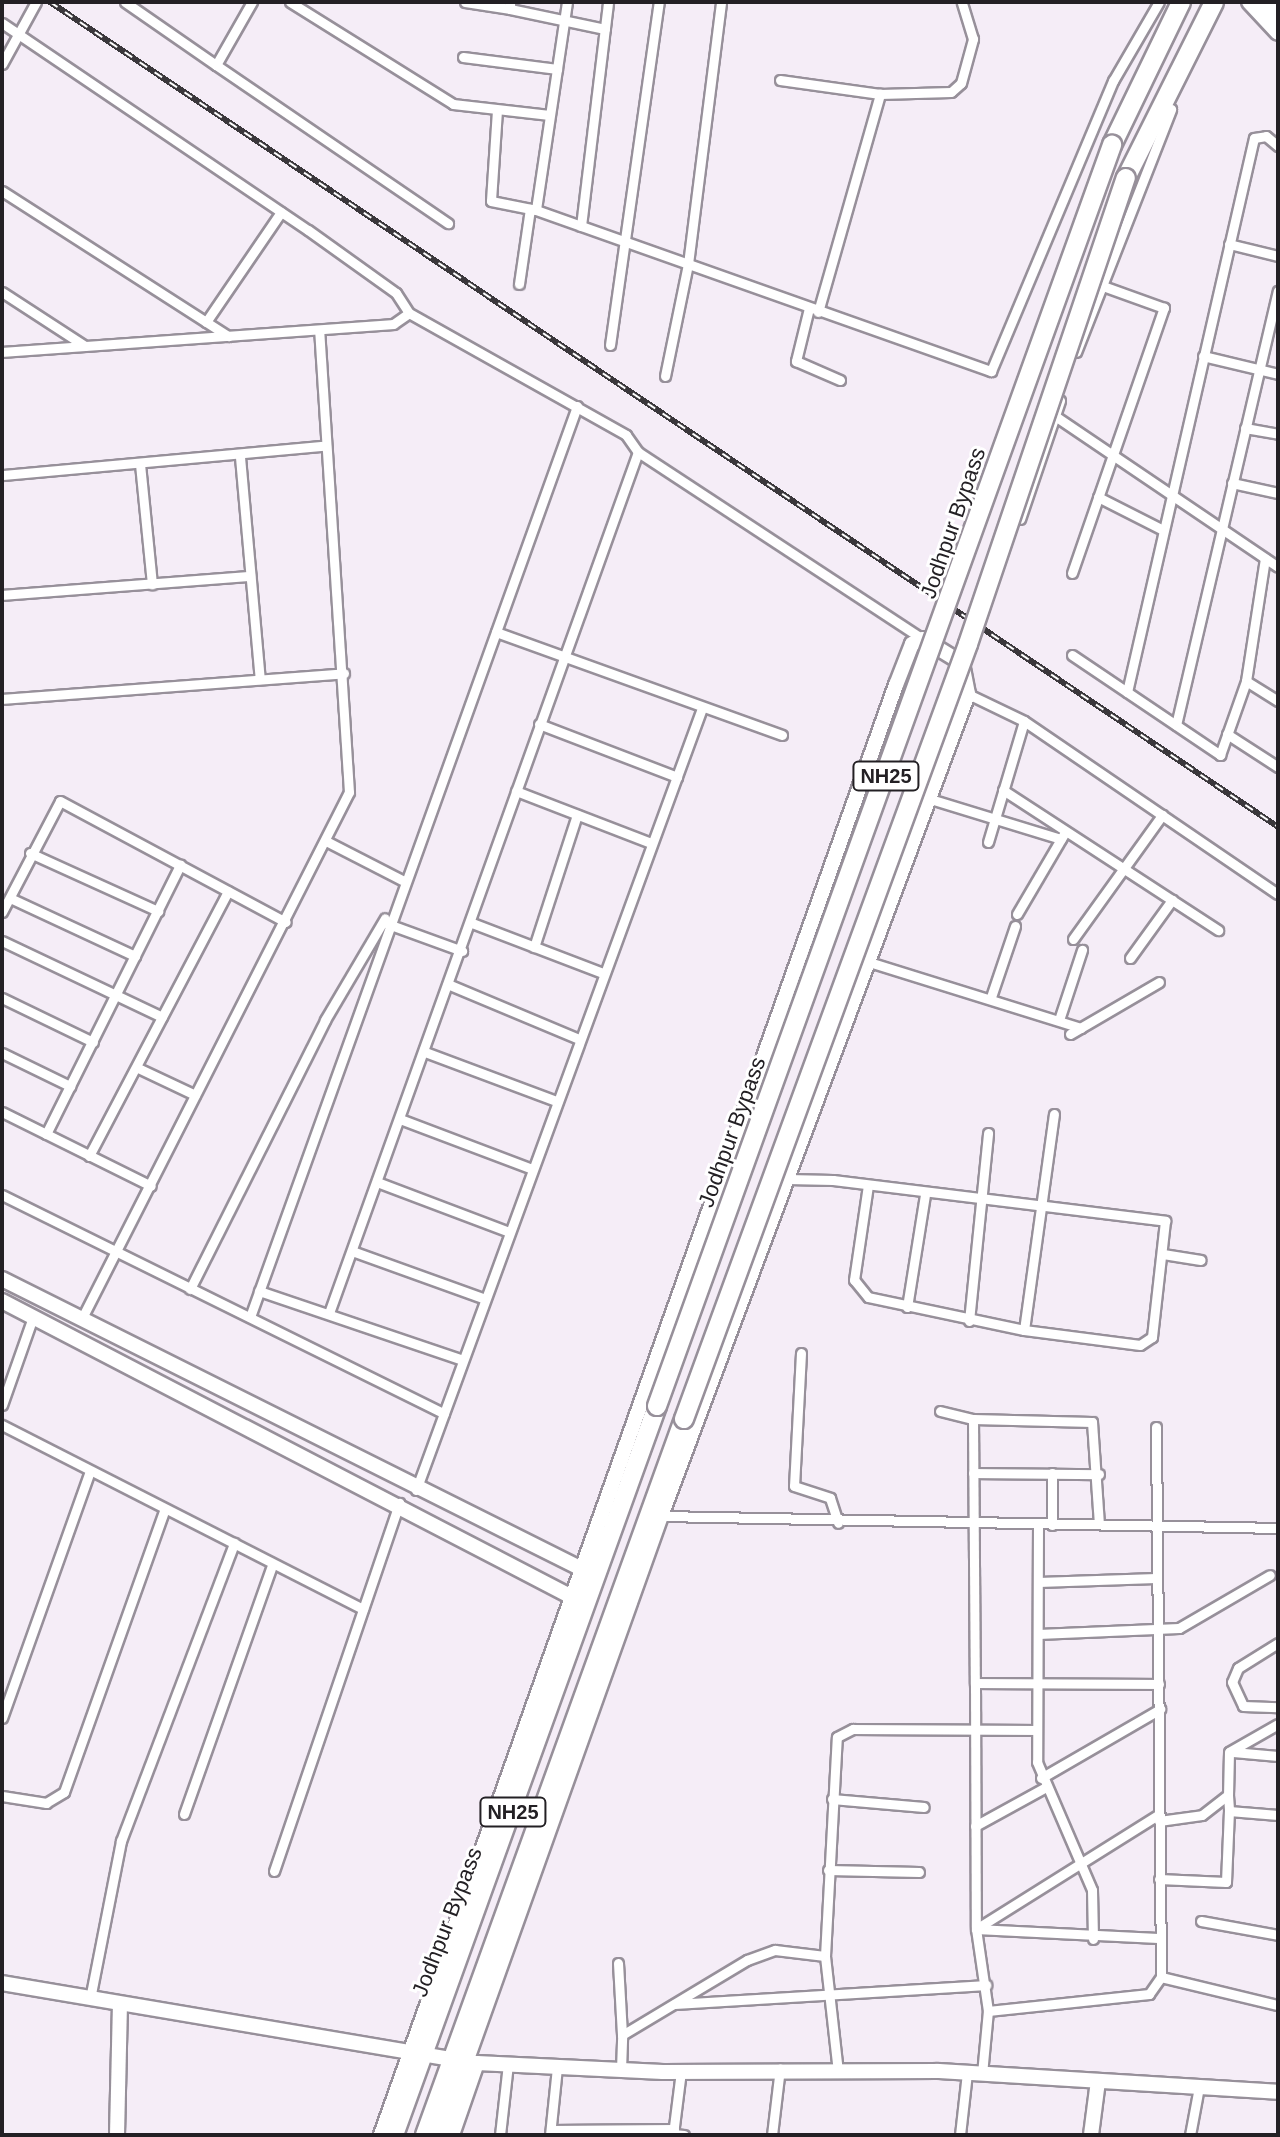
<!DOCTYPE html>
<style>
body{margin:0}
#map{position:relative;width:1280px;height:2137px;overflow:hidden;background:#f5edf7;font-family:Helvetica,sans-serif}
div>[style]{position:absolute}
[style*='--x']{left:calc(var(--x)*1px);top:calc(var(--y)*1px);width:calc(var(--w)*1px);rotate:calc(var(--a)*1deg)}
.roads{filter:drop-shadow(2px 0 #97909a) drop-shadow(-2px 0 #97909a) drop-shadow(0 2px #97909a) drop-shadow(0 -2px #97909a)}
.street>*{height:9px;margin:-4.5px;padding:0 4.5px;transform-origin:4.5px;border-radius:4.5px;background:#fff}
.secondary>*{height:14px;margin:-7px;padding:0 7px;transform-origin:7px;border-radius:7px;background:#fff}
.highway>*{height:18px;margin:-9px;padding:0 9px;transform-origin:9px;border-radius:9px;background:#fff}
.rail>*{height:6px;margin-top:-3px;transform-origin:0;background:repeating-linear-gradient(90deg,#fff 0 9px,#3a373b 0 18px);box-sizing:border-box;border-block:2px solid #3a373b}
.bridges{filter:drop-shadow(2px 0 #97909a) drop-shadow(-2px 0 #97909a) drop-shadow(0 2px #97909a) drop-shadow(0 -2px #97909a)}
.highway-bridge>*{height:18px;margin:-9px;padding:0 9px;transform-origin:9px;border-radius:9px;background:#fff}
span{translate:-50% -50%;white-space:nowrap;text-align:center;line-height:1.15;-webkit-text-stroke:6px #fff;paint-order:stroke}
.shield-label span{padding:2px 6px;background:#fff;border:2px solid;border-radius:6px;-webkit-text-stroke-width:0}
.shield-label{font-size:20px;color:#232024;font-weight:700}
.street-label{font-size:22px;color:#232024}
.frame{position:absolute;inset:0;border:4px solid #232024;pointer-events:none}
</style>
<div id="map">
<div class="roads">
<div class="street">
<i style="--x:125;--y:2;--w:111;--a:34.7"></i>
<i style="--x:216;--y:65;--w:73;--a:-60.3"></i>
<i style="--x:290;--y:2;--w:192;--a:32"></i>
<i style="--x:453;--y:104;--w:97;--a:6.5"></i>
<i style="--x:465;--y:2;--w:46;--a:8.8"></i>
<i style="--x:510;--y:2;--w:7;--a:90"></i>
<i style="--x:510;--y:9;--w:97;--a:11.9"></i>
<i style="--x:567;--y:2;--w:210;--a:98.5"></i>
<i style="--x:536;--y:210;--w:483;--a:19.5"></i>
<i style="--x:991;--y:371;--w:315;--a:-67.2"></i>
<i style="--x:1113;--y:81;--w:91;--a:-59.8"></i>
<i style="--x:2;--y:23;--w:369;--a:34.1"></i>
<i style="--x:308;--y:230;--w:108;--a:35.6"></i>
<i style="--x:396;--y:293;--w:24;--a:57"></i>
<i style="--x:409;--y:313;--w:19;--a:145"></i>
<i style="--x:393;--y:324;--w:392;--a:175.9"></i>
<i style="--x:463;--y:57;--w:95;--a:7.3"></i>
<i style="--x:2;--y:64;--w:71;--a:-61.3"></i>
<i style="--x:216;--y:65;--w:281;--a:34.3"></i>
<i style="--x:780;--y:80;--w:101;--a:8"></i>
<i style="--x:880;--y:94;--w:71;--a:-1.6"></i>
<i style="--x:951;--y:92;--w:13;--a:-42"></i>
<i style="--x:961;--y:83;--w:46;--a:-74.7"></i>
<i style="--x:973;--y:39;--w:39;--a:-107"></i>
<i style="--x:497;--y:110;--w:91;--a:93.8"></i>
<i style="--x:491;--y:201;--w:46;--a:11.3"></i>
<i style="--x:2;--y:191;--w:269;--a:32.7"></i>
<i style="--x:581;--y:226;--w:226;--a:-83.1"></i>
<i style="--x:1229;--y:244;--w:50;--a:13.8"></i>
<i style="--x:519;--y:284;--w:76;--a:-81.7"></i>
<i style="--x:2;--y:292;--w:99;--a:33"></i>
<i style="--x:809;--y:308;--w:55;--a:103.8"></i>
<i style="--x:796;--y:361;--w:48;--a:23.4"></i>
<i style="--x:818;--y:312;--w:227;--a:-74.1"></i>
<i style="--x:409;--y:313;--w:249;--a:29.3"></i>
<i style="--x:626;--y:435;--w:21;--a:55"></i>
<i style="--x:638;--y:452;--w:341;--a:33.3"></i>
<i style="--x:206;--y:322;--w:133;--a:-55.7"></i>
<i style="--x:610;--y:345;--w:346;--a:-81.9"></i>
<i style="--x:1076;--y:352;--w:261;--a:-68.6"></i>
<i style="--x:1203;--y:356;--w:77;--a:13.5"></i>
<i style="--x:665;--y:376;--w:114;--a:-78.4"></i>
<i style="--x:688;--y:264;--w:264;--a:-82.8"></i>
<i style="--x:1055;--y:416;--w:269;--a:34.1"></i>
<i style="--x:1245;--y:428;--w:34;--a:10"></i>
<i style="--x:240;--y:457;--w:223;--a:84.9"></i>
<i style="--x:140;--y:464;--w:121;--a:84.3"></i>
<i style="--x:2;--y:475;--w:321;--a:-5.2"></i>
<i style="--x:1232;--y:483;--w:47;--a:12.3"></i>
<i style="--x:1098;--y:497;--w:73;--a:26.9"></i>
<i style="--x:1020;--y:519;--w:125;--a:-71.3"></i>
<i style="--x:1072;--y:573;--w:281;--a:-70.9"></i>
<i style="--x:1164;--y:308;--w:68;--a:-160.2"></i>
<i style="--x:2;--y:595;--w:249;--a:-4.4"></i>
<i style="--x:496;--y:632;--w:304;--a:19.8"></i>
<i style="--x:1072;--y:655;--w:179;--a:34"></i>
<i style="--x:1220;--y:755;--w:78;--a:-70.6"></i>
<i style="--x:1246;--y:681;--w:124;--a:-81.2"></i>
<i style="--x:1246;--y:681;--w:38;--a:32"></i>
<i style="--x:1127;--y:692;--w:568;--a:-77.09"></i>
<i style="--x:1254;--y:138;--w:12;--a:-9"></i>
<i style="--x:1266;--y:136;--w:16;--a:40"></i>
<i style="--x:968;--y:694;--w:62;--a:25.7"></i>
<i style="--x:1024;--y:721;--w:307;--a:34.3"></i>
<i style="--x:2;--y:699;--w:343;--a:-4.3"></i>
<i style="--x:539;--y:724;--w:148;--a:21"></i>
<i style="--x:1176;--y:725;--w:446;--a:-76.8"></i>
<i style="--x:1227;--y:734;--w:61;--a:32.9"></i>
<i style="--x:1003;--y:790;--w:257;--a:33.1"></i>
<i style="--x:516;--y:791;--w:145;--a:21.1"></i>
<i style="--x:927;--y:798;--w:140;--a:17"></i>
<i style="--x:328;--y:842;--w:83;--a:27.2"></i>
<i style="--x:988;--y:842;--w:126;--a:-73.4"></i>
<i style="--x:30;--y:853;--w:141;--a:24.4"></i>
<i style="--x:10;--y:898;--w:138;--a:24.9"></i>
<i style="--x:2;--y:912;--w:125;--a:-62.4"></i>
<i style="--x:60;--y:801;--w:256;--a:28.2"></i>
<i style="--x:1017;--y:914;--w:93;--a:-59.6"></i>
<i style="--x:472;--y:923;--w:140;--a:20.9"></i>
<i style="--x:388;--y:924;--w:79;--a:20"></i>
<i style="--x:1073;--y:939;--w:153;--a:-54.3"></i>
<i style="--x:2;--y:941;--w:177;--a:25.4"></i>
<i style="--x:534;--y:947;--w:139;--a:-72"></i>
<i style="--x:1130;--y:958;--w:72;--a:-54.1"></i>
<i style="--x:869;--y:962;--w:222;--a:17.3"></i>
<i style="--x:450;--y:985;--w:140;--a:22.7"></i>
<i style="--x:991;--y:997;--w:75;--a:-71.3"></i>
<i style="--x:2;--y:998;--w:101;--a:25.8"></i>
<i style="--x:1059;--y:1020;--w:74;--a:-71.8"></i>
<i style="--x:1070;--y:1034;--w:103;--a:-30.3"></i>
<i style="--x:425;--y:1052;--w:140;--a:20.5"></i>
<i style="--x:2;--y:1053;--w:76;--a:25.9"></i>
<i style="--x:138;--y:1068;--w:63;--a:25.3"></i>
<i style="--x:2;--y:1112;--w:166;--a:26.4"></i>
<i style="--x:400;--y:1119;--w:141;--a:20.7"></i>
<i style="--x:46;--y:1134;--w:301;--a:-63.5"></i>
<i style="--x:89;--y:1156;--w:299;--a:-62.3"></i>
<i style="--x:787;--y:1179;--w:46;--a:1.2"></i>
<i style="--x:833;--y:1180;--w:335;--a:7"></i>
<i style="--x:1165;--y:1221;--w:117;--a:96.4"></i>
<i style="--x:1152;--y:1337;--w:14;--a:146"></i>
<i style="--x:1140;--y:1345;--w:117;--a:-172.6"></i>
<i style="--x:1024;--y:1330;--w:159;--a:-168.1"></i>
<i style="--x:868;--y:1297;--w:22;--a:-129"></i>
<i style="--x:854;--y:1280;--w:96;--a:-81.6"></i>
<i style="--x:377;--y:1182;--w:141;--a:20.7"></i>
<i style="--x:2;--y:1195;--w:493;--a:26.3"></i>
<i style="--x:352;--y:1251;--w:141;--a:19.8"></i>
<i style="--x:1163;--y:1254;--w:38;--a:9"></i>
<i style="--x:190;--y:1289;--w:301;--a:-63.3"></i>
<i style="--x:325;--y:1020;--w:118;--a:-59.5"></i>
<i style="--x:259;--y:1291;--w:215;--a:18.7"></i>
<i style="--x:907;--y:1307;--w:114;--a:-80.9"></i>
<i style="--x:329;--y:1313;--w:915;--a:-70.26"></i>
<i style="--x:250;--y:1317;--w:968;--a:-70.25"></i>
<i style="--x:81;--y:1320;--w:592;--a:-63.09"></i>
<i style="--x:349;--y:792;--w:463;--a:-93.7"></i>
<i style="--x:969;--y:1321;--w:189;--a:-84.2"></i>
<i style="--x:1024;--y:1330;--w:218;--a:-82.1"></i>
<i style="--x:801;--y:1353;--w:133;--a:93"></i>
<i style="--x:794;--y:1486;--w:38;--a:18"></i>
<i style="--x:830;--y:1498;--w:26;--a:72"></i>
<i style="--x:2;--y:1405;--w:93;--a:-70.6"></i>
<i style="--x:940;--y:1411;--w:34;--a:14"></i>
<i style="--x:973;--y:1419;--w:119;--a:1.4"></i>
<i style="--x:1092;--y:1422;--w:102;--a:86.1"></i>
<i style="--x:973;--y:1419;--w:264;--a:89.6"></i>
<i style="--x:975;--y:1683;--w:184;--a:0.3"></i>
<i style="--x:2;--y:1425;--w:405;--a:27"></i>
<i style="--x:1156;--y:1427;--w:550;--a:89.48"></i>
<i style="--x:973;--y:1473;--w:126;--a:0.5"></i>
<i style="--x:416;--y:1490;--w:833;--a:-69.91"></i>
<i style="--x:661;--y:1516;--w:617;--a:1.11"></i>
<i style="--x:1038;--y:1525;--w:237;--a:90.2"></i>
<i style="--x:1037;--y:1762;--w:139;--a:66.7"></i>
<i style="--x:1092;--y:1890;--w:49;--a:88.8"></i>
<i style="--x:1052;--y:1525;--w:52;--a:-90"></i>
<i style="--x:1038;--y:1582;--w:118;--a:-1.9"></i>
<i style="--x:1038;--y:1634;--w:141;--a:-2.4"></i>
<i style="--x:1179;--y:1628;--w:105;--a:-30.2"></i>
<i style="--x:1278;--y:1643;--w:47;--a:148"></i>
<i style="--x:1238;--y:1668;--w:15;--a:113"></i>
<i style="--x:1232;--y:1682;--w:26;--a:65"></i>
<i style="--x:1243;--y:1706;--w:35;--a:2"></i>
<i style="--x:975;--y:1683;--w:246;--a:89.8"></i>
<i style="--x:2;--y:1718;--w:262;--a:-70.4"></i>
<i style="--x:1278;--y:1724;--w:56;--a:150.3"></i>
<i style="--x:1229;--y:1752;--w:43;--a:91.3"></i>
<i style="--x:1228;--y:1795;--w:16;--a:86"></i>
<i style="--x:1229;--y:1811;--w:49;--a:4.7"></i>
<i style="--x:1233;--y:1752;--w:45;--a:5.1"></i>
<i style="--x:1041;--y:1778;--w:138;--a:-30.1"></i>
<i style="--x:2;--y:1796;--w:45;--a:9"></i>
<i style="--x:46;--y:1803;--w:21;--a:-31"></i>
<i style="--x:64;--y:1792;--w:300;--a:-70.4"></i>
<i style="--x:832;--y:1799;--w:92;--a:5"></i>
<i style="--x:184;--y:1814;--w:263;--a:-70.5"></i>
<i style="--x:1159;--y:1821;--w:43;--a:-7.9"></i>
<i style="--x:1202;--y:1815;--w:33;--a:-38"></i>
<i style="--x:975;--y:1826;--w:81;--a:-28.8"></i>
<i style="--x:828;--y:1870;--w:91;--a:1.3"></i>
<i style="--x:274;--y:1871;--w:389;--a:-71.2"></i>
<i style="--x:1159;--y:1879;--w:67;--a:2.6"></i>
<i style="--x:1226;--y:1882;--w:71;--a:-87.6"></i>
<i style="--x:1201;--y:1921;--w:78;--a:10.3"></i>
<i style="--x:976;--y:1929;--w:216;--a:-32.1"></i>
<i style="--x:618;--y:1963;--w:72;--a:86.8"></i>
<i style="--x:90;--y:1999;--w:161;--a:-78.9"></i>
<i style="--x:121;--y:1841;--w:319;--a:-69.2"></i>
<i style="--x:675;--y:2004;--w:312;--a:-3.5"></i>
<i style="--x:988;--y:2011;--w:83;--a:-98.3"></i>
<i style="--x:976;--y:1929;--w:182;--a:2.8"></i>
<i style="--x:621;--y:2070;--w:35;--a:-88"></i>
<i style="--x:622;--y:2035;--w:146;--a:-31"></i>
<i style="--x:747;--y:1960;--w:30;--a:-20"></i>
<i style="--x:775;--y:1950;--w:50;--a:6.8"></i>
<i style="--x:681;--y:2071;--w:64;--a:97.2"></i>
<i style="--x:673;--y:2134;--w:11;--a:5"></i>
<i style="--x:838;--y:2072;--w:117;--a:-96.4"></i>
<i style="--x:825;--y:1956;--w:219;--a:-86.9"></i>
<i style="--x:837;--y:1737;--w:18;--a:-27"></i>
<i style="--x:853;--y:1729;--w:182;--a:0.3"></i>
<i style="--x:982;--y:2074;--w:63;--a:-84.6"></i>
<i style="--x:988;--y:2011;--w:162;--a:-6"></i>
<i style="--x:1149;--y:1994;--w:21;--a:-55"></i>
<i style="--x:1161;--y:1977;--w:120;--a:13.5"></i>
<i style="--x:551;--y:2130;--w:123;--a:-0.5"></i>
<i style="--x:500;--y:2135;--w:71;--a:-83.6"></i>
<i style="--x:550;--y:2135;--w:68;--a:-84.1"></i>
<i style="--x:772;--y:2135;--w:67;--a:-83.2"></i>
<i style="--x:960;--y:2135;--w:62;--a:-83.6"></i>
<i style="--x:1190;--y:2135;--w:49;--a:-79.4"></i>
</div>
<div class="secondary">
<i style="--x:1249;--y:2;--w:42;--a:46.9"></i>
<i style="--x:1265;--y:2;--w:19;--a:47"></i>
<i style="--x:2;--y:1279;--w:646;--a:26.57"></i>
<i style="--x:2;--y:1301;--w:640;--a:27.45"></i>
<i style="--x:2;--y:1983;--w:482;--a:9.6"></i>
<i style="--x:477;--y:2063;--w:186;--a:2.8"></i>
<i style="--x:663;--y:2072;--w:275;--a:-0.2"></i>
<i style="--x:938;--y:2071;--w:341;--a:3.5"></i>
<i style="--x:117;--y:2135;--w:131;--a:-88.7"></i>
<i style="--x:381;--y:2135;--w:1539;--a:-70.45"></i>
<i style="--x:896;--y:685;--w:44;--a:-68.7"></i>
<i style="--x:912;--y:644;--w:12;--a:-24"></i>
<i style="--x:923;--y:639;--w:46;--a:31.6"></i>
<i style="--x:962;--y:663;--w:32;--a:79"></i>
<i style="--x:968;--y:694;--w:877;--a:110.48"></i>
<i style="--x:661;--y:1516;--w:657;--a:109.65"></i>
<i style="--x:452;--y:2135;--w:76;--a:-70.9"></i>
<i style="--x:1091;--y:2135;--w:54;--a:-82.6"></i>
</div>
<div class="highway">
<i style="--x:1112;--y:145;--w:159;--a:-64.2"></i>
<i style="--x:1126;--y:178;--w:197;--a:-63.4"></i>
<i style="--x:394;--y:2135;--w:775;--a:-70.16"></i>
<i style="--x:425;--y:2135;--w:761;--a:-70.11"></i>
</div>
</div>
<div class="rail">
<i style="--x:50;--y:2;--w:1479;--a:33.89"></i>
</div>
<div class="bridges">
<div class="highway-bridge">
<i style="--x:657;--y:1406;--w:1341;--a:-70.16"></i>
<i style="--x:684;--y:1419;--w:825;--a:-69.87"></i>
<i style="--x:968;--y:644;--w:492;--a:-71.3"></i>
</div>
</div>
<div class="shield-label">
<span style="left:886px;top:776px">NH25</span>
<span style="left:513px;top:1812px">NH25</span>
</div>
<div class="street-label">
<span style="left:953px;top:523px;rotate:-71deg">Jodhpur Bypass</span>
<span style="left:732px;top:1132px;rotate:-70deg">Jodhpur Bypass</span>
<span style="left:447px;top:1922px;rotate:-69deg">Jodhpur Bypass</span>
</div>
<div class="frame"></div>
</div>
